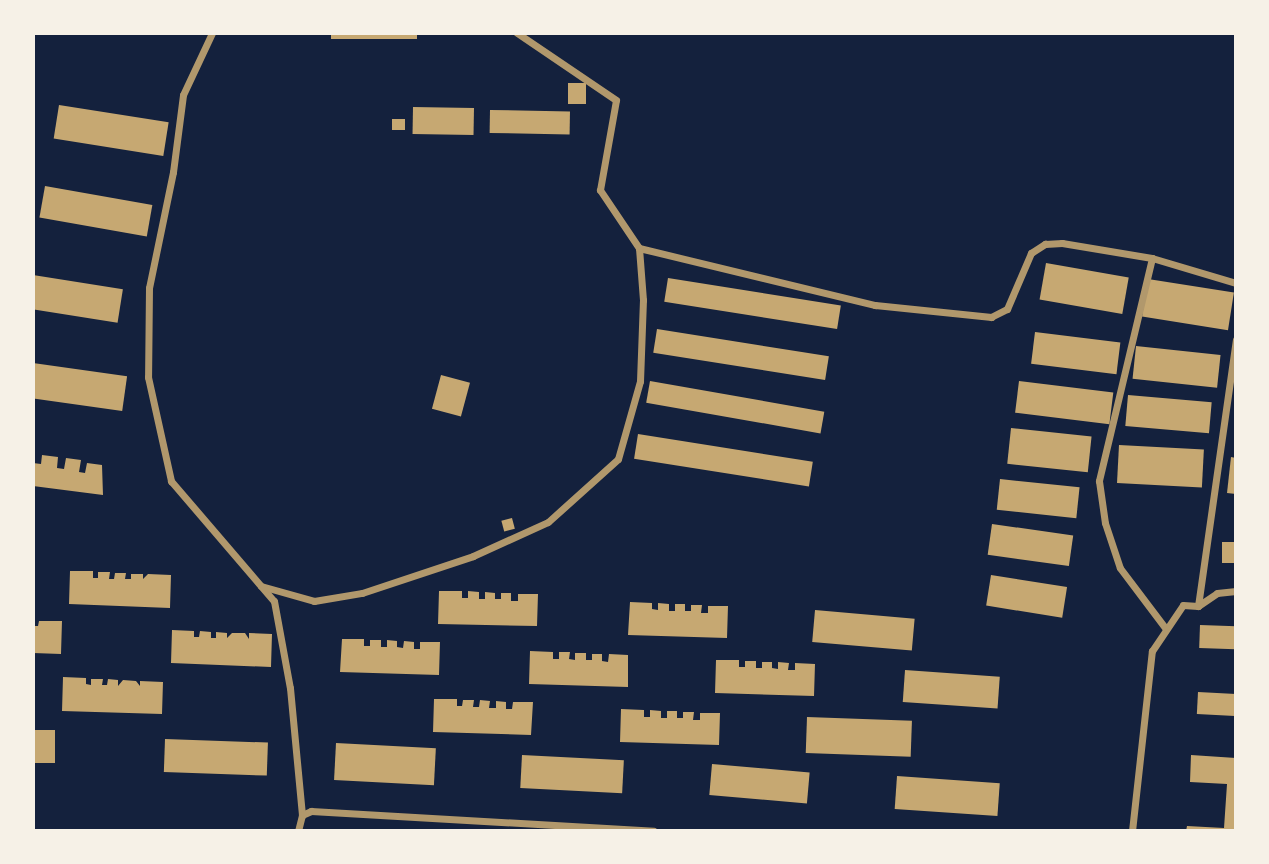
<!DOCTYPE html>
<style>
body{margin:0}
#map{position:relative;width:1269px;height:864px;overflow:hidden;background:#14213d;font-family:"Open Sans",sans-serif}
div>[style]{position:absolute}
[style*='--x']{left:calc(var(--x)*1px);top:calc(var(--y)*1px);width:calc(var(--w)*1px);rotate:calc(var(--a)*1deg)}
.building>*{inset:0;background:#c6a872;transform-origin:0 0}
.minor>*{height:7px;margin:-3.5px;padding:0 3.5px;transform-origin:3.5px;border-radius:3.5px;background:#b1986c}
span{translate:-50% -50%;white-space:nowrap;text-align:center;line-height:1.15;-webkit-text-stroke:5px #f6f1e7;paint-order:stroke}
.frame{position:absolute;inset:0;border:35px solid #f6f1e7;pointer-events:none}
</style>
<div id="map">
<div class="building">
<i style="left:331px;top:33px;width:86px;height:6px"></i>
<i style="left:568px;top:83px;width:18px;height:21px"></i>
<i style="left:59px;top:105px;width:111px;height:34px;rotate:9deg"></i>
<i style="left:413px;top:107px;width:61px;height:27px;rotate:1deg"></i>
<i style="left:490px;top:110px;width:80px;height:23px;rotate:1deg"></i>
<i style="left:392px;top:119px;width:13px;height:11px"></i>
<i style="left:45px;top:186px;width:109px;height:32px;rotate:10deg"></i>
<i style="left:1046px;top:263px;width:84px;height:37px;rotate:10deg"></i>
<i style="left:33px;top:275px;width:91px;height:34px;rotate:9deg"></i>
<i style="left:668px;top:278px;width:175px;height:24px;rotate:9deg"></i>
<i style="left:1148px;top:279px;width:87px;height:38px;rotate:9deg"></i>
<i style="left:657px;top:329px;width:174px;height:24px;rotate:9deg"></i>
<i style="left:1035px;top:332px;width:86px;height:32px;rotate:7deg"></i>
<i style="left:1136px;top:346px;width:85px;height:33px;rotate:6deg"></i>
<i style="left:33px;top:363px;width:95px;height:35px;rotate:8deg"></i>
<i style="left:441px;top:375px;width:30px;height:35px;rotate:15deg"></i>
<i style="left:650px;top:381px;width:177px;height:22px;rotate:10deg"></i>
<i style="left:1019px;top:381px;width:95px;height:32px;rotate:7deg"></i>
<i style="left:1128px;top:395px;width:84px;height:31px;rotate:5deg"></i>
<i style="left:1011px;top:428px;width:81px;height:36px;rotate:6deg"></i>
<i style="left:638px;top:434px;width:177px;height:25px;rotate:9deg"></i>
<i style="left:1119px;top:445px;width:85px;height:38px;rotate:3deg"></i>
<i style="clip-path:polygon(42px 455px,58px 457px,57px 468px,64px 469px,66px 458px,81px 460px,79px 472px,85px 473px,87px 463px,102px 465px,103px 495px,33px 486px,33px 463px,41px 464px)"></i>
<i style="clip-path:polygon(1231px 457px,1236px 458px,1236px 494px,1227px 493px)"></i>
<i style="left:1000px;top:479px;width:80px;height:31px;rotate:6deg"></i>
<i style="left:512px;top:518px;width:11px;height:11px;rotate:75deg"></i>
<i style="left:992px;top:524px;width:82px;height:31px;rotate:8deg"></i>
<i style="left:1222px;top:542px;width:13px;height:21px"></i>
<i style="clip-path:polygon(70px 571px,93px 571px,93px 578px,98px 578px,98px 572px,110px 572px,109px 579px,114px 579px,115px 573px,126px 573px,125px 579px,131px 579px,131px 574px,143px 574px,143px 579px,148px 574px,171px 575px,170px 608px,69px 604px)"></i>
<i style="left:991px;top:575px;width:77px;height:31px;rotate:9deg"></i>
<i style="clip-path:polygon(439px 591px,462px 591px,462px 598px,468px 598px,468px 591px,479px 592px,479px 599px,485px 599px,485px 592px,495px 593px,495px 599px,501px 599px,501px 593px,511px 593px,511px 601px,518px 601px,518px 594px,538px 594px,537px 626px,438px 624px)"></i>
<i style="clip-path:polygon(630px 602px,652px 603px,652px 609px,658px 610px,658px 603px,669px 604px,669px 611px,675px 611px,675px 604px,685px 604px,685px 611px,691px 611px,691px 605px,702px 605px,701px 613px,708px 613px,708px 606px,728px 606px,727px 638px,628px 635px)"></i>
<i style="left:815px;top:610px;width:100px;height:32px;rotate:5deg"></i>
<i style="clip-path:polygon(39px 621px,62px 621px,61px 654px,33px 653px,33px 626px,38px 626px)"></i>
<i style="left:1200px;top:625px;width:36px;height:23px;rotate:2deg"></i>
<i style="clip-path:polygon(172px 630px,194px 631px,194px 637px,199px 637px,200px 631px,211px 632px,211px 638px,216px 638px,216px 632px,227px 633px,227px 638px,232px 633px,245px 633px,249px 639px,249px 633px,272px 634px,271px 667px,171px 663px)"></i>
<i style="clip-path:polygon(342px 639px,364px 639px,364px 646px,370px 646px,370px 640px,381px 640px,381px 647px,387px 647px,387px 640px,397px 641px,397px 647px,403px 648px,404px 641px,414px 642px,414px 649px,420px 649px,420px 642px,440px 642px,439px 675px,340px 672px)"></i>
<i style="clip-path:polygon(530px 651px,553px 652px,553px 659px,559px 659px,559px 652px,570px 652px,569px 659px,575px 660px,575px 653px,586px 653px,586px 660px,592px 660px,592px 654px,602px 654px,602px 661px,608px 662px,609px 654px,628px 655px,628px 687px,529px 684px)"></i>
<i style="clip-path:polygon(716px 660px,739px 660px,739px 667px,745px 667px,745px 661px,756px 661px,756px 668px,762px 668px,762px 662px,772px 662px,772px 668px,778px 669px,778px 662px,789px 663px,788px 670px,795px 670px,795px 663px,815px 664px,814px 696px,715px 693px)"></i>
<i style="left:905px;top:670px;width:95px;height:32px;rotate:4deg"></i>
<i style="clip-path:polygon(63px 677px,86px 678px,86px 684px,91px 685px,91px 679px,103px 679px,102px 685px,107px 685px,108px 679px,118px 680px,118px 686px,123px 680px,136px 681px,140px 686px,140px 681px,163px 682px,162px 714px,62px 711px)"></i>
<i style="left:1198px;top:692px;width:38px;height:22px;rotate:3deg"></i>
<i style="clip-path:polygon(434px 699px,457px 699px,457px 706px,462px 706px,463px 700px,474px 700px,473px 707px,479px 707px,480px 700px,490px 701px,489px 708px,496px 708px,496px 701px,506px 702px,506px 709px,512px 709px,513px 702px,533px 702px,531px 735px,433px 732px)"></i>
<i style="clip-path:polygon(621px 709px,644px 710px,644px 717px,650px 717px,650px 710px,661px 711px,661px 718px,667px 718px,667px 711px,677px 711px,677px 718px,683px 718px,683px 712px,694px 712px,693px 720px,700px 720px,700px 713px,720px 713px,719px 745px,620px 742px)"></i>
<i style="left:807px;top:717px;width:105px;height:36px;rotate:2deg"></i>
<i style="left:33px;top:730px;width:22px;height:33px"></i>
<i style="left:165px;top:739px;width:103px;height:33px;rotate:2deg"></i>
<i style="left:336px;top:743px;width:100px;height:37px;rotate:3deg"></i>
<i style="left:522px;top:755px;width:102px;height:33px;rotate:3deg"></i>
<i style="clip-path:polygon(1191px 755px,1236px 758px,1236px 831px,1186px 831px,1187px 826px,1224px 828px,1227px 784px,1190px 782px)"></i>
<i style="left:712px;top:764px;width:98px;height:31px;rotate:5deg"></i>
<i style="left:897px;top:776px;width:103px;height:33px;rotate:4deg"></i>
</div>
<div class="minor">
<i style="--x:212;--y:33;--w:68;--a:115.1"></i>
<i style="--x:183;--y:95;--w:78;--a:97.4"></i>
<i style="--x:173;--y:172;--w:118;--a:101.7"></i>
<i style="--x:149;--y:288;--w:89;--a:90.6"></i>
<i style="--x:148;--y:377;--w:107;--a:77.5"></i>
<i style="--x:171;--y:481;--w:158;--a:49.4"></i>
<i style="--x:274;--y:601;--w:88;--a:79.6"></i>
<i style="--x:290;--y:688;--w:128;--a:84.6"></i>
<i style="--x:302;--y:815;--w:16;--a:104"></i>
<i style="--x:639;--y:248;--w:243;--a:13.6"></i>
<i style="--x:875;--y:305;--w:117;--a:5.9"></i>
<i style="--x:991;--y:317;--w:18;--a:-27"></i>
<i style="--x:1007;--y:309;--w:61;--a:-66.8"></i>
<i style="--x:1031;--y:253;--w:17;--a:-33"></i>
<i style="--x:1045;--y:244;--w:17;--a:-3"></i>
<i style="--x:1062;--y:243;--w:91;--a:9.5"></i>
<i style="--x:1152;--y:258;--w:88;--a:16.6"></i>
<i style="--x:1152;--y:258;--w:229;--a:103.4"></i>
<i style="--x:1099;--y:481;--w:42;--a:81.9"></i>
<i style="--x:1105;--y:523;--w:47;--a:71.6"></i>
<i style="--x:1120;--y:568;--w:76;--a:53"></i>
<i style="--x:261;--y:586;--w:55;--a:15.8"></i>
<i style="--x:314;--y:601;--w:49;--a:-9.5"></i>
<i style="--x:362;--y:593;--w:117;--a:-18.4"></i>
<i style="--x:473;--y:556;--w:82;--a:-24.4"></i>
<i style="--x:548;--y:522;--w:94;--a:-42"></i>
<i style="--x:618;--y:459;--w:81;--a:-74.2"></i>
<i style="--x:640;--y:381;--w:81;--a:-87.9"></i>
<i style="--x:643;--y:300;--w:52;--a:-94.4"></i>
<i style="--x:639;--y:248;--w:70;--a:-123.9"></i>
<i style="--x:600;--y:190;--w:91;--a:-79.9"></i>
<i style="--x:616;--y:100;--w:120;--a:-145.9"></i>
<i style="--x:1198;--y:606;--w:269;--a:-81.9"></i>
<i style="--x:302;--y:815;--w:10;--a:-24"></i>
<i style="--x:311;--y:811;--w:343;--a:3.3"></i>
<i style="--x:1132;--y:831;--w:181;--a:-83.7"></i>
<i style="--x:1152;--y:651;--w:55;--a:-56"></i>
<i style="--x:1183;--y:605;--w:15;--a:4"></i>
<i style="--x:1198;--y:606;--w:23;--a:-34"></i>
<i style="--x:1217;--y:593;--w:19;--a:-6"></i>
</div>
<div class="frame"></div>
</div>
